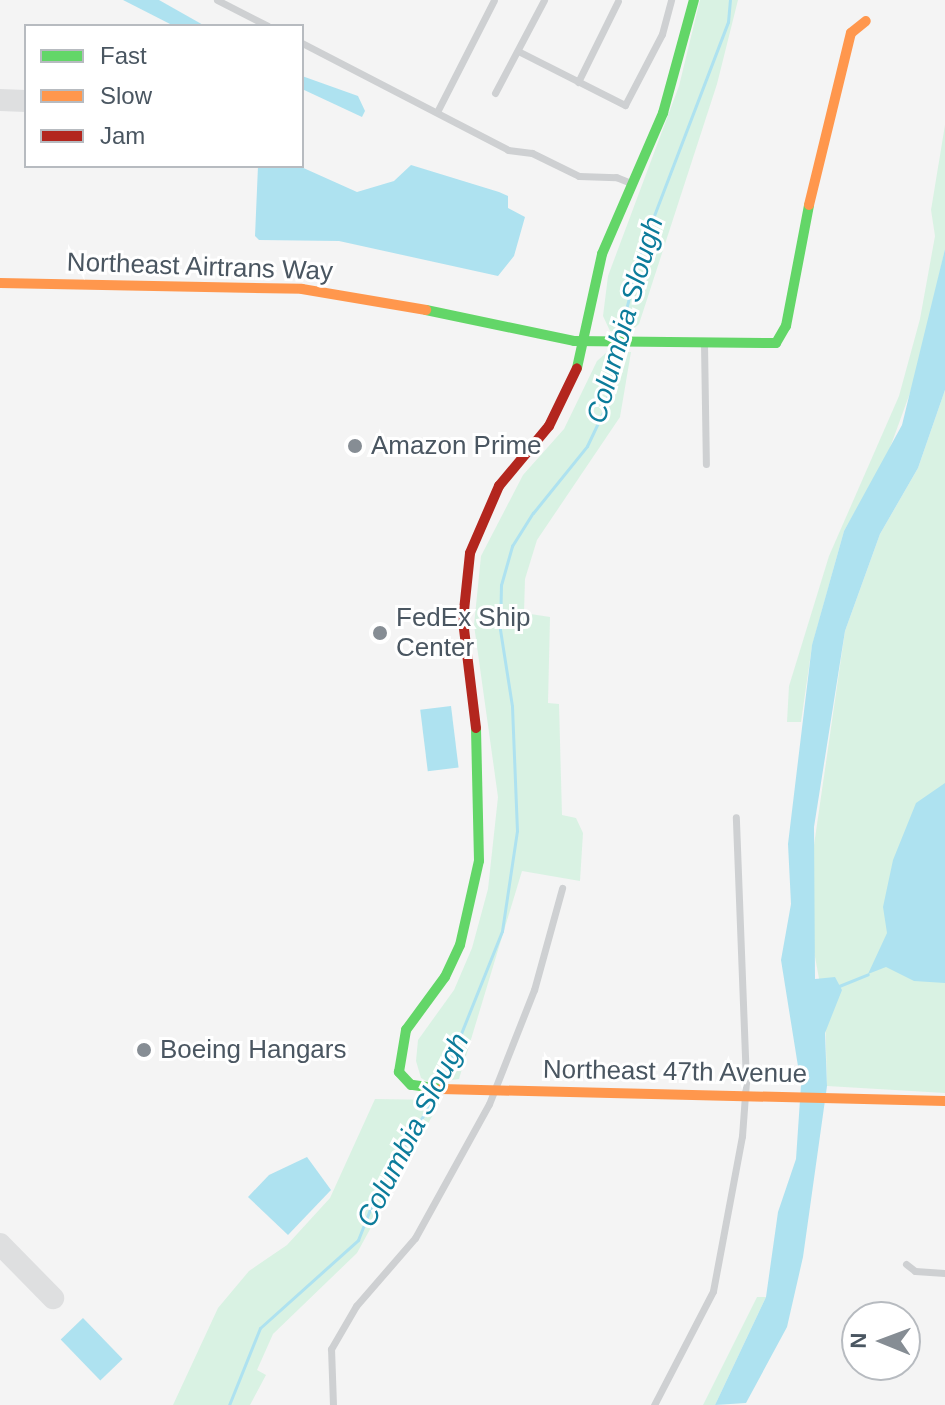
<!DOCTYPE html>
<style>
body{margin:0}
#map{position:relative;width:945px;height:1405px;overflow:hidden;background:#f4f4f4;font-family:Helvetica,sans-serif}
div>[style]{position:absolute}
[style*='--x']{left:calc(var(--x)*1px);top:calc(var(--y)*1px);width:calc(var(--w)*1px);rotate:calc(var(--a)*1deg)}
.green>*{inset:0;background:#d9f2e3}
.water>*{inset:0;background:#aee2f0;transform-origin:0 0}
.stream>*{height:3px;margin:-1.5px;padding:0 1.5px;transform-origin:1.5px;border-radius:1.5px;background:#aee2f0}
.taxiway>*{height:22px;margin:-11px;padding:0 11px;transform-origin:11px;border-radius:11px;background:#dedfe0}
.street>*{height:7px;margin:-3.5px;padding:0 3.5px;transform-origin:3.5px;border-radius:3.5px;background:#ced0d2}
.fast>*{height:10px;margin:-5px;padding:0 5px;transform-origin:5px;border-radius:5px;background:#63d668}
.slow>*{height:10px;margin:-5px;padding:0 5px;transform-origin:5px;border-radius:5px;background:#ff974d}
.jam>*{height:10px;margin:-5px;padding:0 5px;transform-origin:5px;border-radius:5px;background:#b3261e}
.dots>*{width:22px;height:22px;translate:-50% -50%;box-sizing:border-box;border:4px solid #fff;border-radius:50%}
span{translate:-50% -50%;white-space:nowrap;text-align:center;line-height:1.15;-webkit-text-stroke:6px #fff;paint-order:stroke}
.street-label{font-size:26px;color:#4a5661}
.poi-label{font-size:26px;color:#4a5661}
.left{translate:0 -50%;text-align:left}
.water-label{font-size:28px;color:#0c7c9b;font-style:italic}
.legend{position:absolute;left:24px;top:24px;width:280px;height:144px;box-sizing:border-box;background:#fff;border:2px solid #b7bbc0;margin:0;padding:10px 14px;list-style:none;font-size:24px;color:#4a5661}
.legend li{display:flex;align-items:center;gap:16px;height:40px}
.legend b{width:40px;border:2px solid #b7bbc0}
.north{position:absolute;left:841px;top:1301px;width:80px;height:80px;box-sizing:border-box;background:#fff;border:2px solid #b7bbc0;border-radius:50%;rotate:271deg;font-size:22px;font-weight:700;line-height:32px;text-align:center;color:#4a5661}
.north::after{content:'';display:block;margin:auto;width:28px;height:36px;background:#868d94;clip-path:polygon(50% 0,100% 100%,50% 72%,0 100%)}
</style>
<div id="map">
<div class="green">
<i style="clip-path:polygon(700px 0,738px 0,717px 84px,639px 324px,630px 332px,610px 331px,603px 316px,608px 276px,679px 86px)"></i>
<i style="clip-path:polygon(945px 125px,945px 249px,918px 371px,887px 456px,844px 531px,812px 646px,801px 722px,787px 722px,789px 686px,829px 556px,899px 396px,920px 319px,935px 236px,931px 210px)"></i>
<i style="clip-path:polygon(631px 352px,620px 417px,537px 540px,525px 579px,524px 613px,550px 617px,548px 703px,559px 704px,562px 815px,576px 818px,583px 833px,580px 881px,522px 871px,459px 1079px,430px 1083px,421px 1078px,416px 1061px,418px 1040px,454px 990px,472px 948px,488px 889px,498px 797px,474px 625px,481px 556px,523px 475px,564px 429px,597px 361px,606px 353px)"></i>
<i style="clip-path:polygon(945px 390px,945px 1093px,827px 1086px,825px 1011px,813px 946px,813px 852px,845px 631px,880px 534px,918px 468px)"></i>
<i style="clip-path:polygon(375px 1099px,441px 1100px,357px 1253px,273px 1334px,257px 1370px,266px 1375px,250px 1405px,173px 1405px,218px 1308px,249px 1271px,287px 1245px,330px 1198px)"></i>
<i style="clip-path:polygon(757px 1297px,766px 1297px,715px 1405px,703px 1405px)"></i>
</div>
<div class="water">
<i style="clip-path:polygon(123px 0,159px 0,205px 26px,174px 26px)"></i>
<i style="clip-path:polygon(302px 76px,358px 96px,365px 111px,362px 117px,302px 89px)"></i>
<i style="clip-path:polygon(411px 165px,499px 192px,508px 196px,508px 208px,525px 217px,514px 256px,498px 276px,339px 241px,259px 240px,255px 236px,258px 166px,299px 166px,357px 192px,394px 181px)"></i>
<i style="clip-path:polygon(945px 249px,945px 390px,918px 468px,880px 534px,845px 631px,814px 827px,815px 979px,835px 977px,842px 990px,825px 1033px,827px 1086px,803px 1257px,787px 1327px,746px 1403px,715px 1405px,766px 1297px,778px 1212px,796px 1159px,801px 1085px,781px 960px,791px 904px,788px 844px,812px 645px,844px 531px,902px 425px)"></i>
<i style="left:451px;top:706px;width:62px;height:31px;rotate:83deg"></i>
<i style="clip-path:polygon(945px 783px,945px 983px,914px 981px,886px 967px,868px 974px,887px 933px,883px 907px,893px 860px,916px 803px)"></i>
<i style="clip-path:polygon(307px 1157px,331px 1190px,288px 1235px,248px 1197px,269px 1175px)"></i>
<i style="left:83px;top:1318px;width:57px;height:31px;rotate:46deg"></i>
</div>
<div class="stream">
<i style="--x:619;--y:337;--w:93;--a:-75.7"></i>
<i style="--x:642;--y:247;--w:241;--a:-69.1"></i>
<i style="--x:728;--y:22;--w:22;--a:-85"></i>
<i style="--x:839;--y:986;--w:31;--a:-22"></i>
<i style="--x:440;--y:1086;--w:167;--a:-68.2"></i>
<i style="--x:502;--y:931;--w:101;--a:-81.5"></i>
<i style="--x:517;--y:831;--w:125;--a:-92.3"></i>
<i style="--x:512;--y:706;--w:78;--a:-98.9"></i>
<i style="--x:500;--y:629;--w:44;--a:-88.7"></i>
<i style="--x:501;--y:585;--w:41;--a:-74.2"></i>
<i style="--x:512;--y:546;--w:39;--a:-58"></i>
<i style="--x:533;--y:513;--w:86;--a:-51.1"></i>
<i style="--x:587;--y:446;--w:42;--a:-64.7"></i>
<i style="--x:605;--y:408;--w:65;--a:-77.5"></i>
<i style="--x:229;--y:1405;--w:83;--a:-68.1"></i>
<i style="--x:260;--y:1328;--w:132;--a:-41.9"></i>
<i style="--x:358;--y:1240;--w:55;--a:-68.6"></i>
<i style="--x:378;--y:1189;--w:113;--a:-58.4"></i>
</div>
<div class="taxiway">
<i style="--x:0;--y:100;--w:26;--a:2"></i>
<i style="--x:0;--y:1244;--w:76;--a:45.5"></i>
</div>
<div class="street">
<i style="--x:217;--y:0;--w:57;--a:27"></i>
<i style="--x:302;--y:43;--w:232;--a:27.4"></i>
<i style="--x:508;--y:150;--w:24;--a:7"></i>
<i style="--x:532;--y:153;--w:52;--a:26.1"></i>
<i style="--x:579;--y:176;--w:37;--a:2"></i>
<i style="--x:616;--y:177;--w:18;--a:22"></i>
<i style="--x:518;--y:51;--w:120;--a:26.8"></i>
<i style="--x:625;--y:105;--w:80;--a:-62.5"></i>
<i style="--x:662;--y:34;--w:35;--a:-75"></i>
<i style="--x:578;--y:82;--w:90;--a:-63.7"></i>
<i style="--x:495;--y:93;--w:105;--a:-62.2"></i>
<i style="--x:438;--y:110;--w:123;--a:-63"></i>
<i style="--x:704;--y:343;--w:121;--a:89.1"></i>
<i style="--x:906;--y:1264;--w:11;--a:38"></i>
<i style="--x:915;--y:1271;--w:30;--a:4"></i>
<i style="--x:333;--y:1405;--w:56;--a:-92"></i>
<i style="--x:331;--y:1349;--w:50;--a:-59.8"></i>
<i style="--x:356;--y:1306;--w:90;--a:-49.1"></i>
<i style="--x:415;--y:1238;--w:153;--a:-61.1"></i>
<i style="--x:489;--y:1104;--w:123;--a:-68.5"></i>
<i style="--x:534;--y:990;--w:106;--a:-74.6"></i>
<i style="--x:654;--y:1405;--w:128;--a:-62.6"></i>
<i style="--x:713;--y:1291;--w:158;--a:-79.4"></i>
<i style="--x:742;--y:1136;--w:54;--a:-85.8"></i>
<i style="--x:746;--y:1082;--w:265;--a:-92.2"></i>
</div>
<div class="fast">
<i style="--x:426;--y:310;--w:151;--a:11.8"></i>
<i style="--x:574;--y:341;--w:202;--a:0.6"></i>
<i style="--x:776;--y:343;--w:20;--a:-60"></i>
<i style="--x:786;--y:326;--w:123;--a:-79.2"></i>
<i style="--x:577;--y:368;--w:117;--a:-77.6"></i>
<i style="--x:602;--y:254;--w:154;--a:-66.6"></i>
<i style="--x:663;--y:113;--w:117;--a:-74.7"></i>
<i style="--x:441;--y:1089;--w:30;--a:-172"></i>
<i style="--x:411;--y:1085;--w:18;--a:-133"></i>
<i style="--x:399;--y:1072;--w:43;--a:-80.5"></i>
<i style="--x:406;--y:1030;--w:66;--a:-53.7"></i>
<i style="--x:445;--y:977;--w:35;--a:-65"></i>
<i style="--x:460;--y:945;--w:86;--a:-77.3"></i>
<i style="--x:479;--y:861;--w:133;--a:-91.3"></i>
</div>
<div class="slow">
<i style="--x:809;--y:205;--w:177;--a:-76.3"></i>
<i style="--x:851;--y:33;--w:19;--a:-39"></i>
<i style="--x:0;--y:283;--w:302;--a:1.1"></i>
<i style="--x:302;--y:289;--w:126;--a:9.6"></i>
<i style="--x:441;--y:1089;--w:504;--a:1.36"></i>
</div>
<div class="jam">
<i style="--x:476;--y:728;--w:109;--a:-96.9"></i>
<i style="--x:463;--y:620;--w:67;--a:-84"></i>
<i style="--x:470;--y:553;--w:73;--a:-66.6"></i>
<i style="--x:499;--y:486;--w:78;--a:-50.2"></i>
<i style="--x:549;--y:426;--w:64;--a:-64.2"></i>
</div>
<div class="dots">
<i style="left:355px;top:446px;background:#868d94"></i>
<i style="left:380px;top:633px;background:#868d94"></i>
<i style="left:144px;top:1050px;background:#868d94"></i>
</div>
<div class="street-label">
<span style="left:200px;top:267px;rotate:2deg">Northeast Airtrans Way</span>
<span style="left:675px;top:1072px;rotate:1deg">Northeast 47th Avenue</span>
</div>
<div class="poi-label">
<span class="left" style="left:371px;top:446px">Amazon Prime</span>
<span class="left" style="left:396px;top:633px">FedEx Ship<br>Center</span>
<span class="left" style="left:160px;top:1050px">Boeing Hangars</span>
</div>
<div class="water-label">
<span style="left:625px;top:320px;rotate:-74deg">Columbia Slough</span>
<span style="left:413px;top:1130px;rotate:-63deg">Columbia Slough</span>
</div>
<ul class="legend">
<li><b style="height:10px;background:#63d668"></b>Fast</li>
<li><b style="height:10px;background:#ff974d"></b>Slow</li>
<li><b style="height:10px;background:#b3261e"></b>Jam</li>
</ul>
<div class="north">N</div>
</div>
